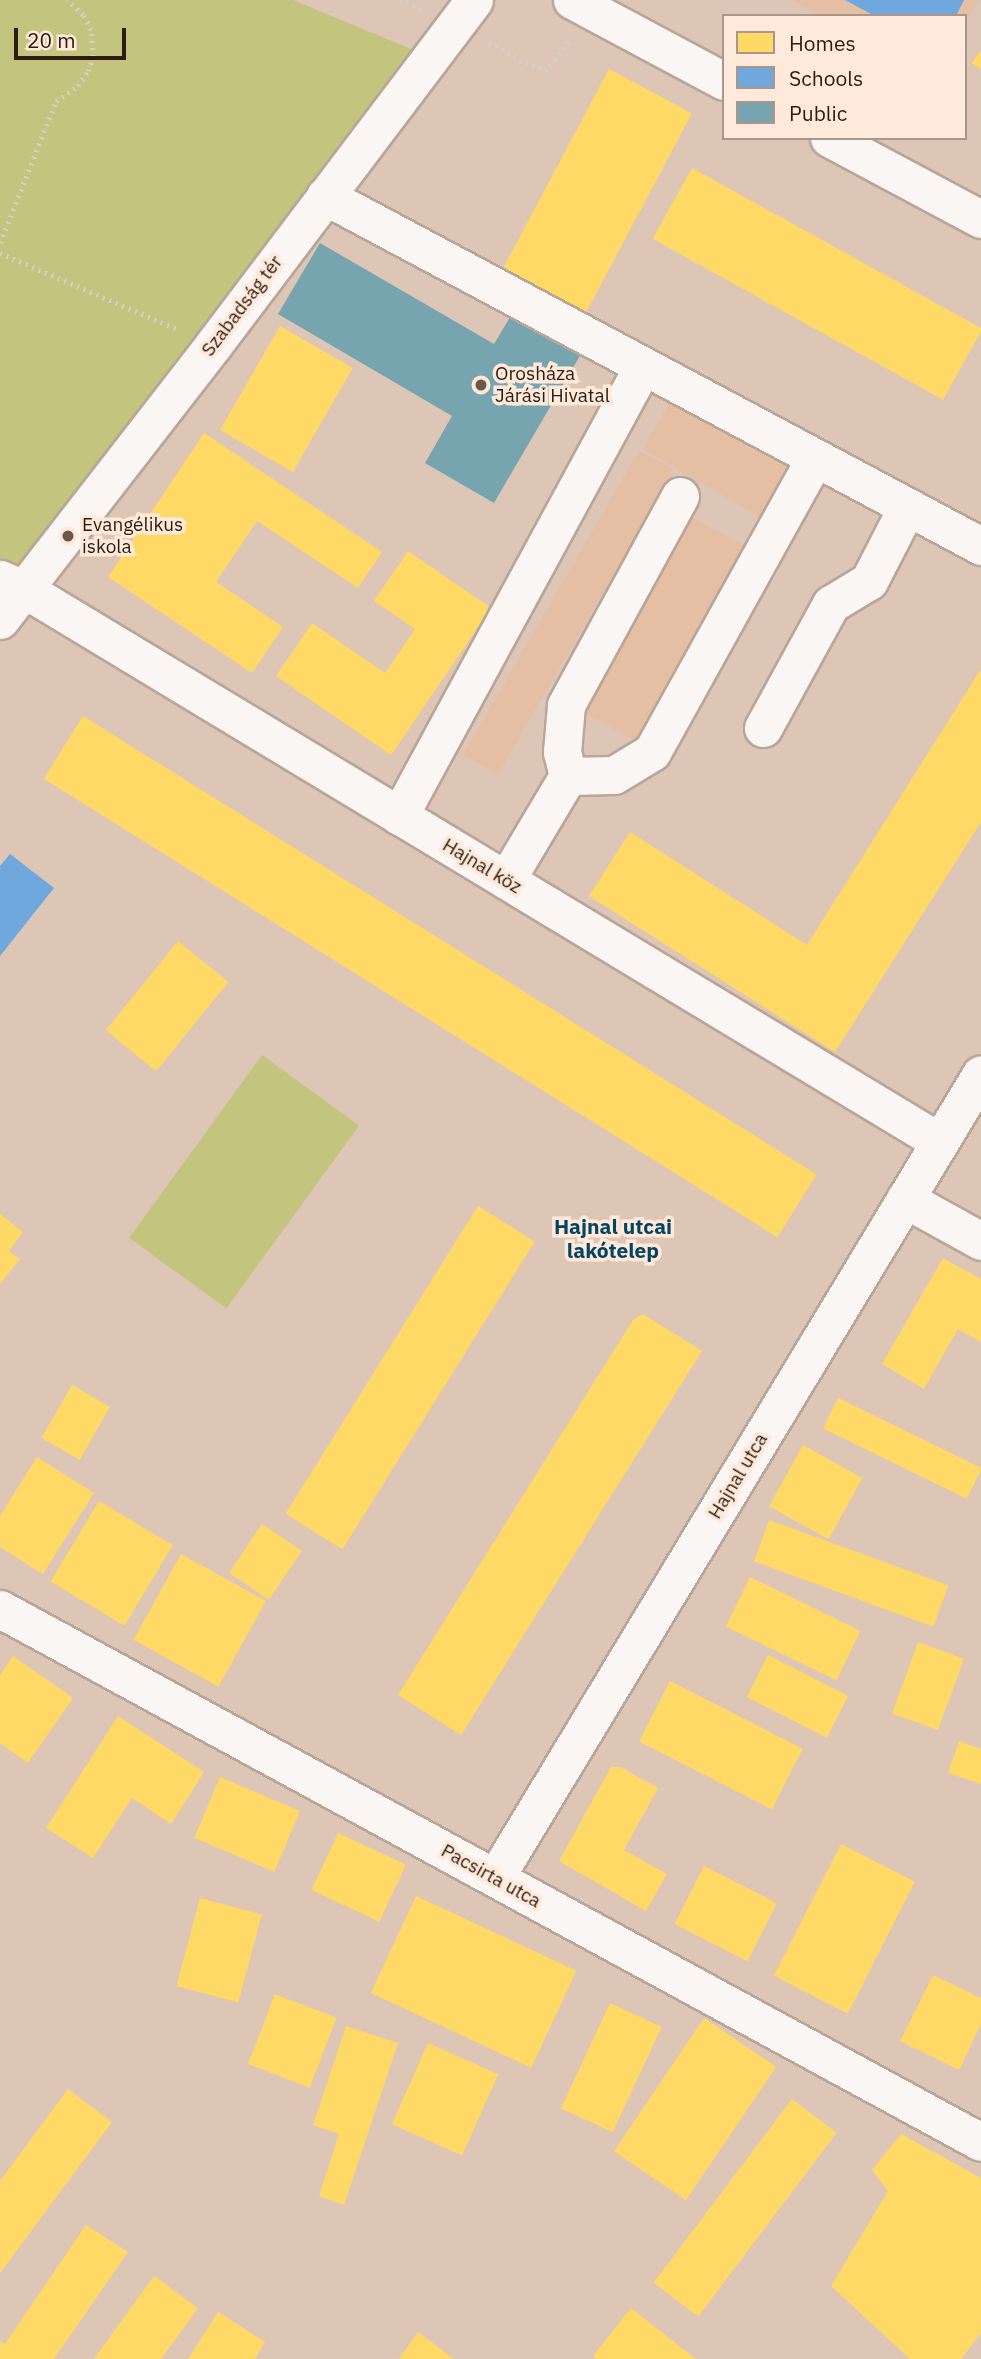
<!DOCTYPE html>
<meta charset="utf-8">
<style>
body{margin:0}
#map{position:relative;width:981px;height:2359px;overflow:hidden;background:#ddc6b5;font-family:"IBM Plex Sans",sans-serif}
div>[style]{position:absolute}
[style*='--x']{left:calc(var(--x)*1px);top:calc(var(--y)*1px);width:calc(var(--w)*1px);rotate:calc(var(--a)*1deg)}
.built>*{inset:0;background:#e4bfa4;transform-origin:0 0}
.green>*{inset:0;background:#c3c47d;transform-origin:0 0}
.homes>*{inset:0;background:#ffd966;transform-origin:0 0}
.schools>*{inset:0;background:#6fa8dc}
.public>*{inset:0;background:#76a5af}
.path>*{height:4.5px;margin-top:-2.25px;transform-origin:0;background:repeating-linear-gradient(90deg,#d6cec9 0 2px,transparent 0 7px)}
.roads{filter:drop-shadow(2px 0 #b8a698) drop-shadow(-2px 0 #b8a698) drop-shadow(0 2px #b8a698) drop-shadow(0 -2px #b8a698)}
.minor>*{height:37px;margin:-18.5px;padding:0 18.5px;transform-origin:18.5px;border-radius:18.5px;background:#faf6f4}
.dots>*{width:19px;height:19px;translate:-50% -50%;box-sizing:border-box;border:4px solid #ffe9da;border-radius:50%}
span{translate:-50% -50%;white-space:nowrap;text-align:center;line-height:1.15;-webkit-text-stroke:7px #ffe9da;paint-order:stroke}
.street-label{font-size:19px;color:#2c1c11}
.poi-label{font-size:19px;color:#2c1c11}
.left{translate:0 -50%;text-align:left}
.neighbourhood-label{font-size:21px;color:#034464;font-weight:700}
.legend{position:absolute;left:722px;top:14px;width:245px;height:126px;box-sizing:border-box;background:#ffe9da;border:2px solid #ab978a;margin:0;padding:9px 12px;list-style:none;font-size:21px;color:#2c1c11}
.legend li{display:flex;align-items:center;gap:14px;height:35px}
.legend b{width:35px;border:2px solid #ab978a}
.scale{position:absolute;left:14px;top:28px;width:112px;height:32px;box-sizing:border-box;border:4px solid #2c1c11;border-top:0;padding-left:9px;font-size:21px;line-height:24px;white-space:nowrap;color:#2c1c11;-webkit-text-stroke:5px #ffe9da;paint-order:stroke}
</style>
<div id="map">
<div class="built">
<i style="clip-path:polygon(792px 0,979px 0,965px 23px,965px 16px,819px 16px)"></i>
<i style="left:672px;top:398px;width:135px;height:59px;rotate:30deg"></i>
<i style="left:639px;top:450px;width:40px;height:352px;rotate:30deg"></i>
<i style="left:688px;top:515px;width:68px;height:223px;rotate:29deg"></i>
</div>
<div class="green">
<i style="clip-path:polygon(0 0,293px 0,430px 57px,24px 589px,0 579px)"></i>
<i style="left:262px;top:1055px;width:120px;height:226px;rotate:36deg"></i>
</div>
<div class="homes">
<i style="clip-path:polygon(981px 50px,981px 69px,972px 63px)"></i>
<i style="left:609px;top:69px;width:94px;height:229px;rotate:28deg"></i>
<i style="left:692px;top:168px;width:332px;height:81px;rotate:29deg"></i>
<i style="left:280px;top:326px;width:84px;height:120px;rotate:30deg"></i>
<i style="clip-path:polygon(204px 433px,382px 552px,358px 588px,257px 521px,216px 582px,283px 627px,252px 673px,108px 577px)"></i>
<i style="clip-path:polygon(408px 551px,491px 608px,391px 755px,276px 676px,312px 623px,385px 673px,415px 629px,374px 601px)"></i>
<i style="clip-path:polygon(981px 669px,981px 822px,835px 1052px,589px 896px,630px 832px,807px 945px)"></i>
<i style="left:83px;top:716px;width:865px;height:74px;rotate:32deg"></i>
<i style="left:178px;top:941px;width:65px;height:115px;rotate:39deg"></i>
<i style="left:478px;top:1206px;width:67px;height:363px;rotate:32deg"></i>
<i style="clip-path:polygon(0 1214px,23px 1232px,9px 1251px,20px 1259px,0 1284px)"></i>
<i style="clip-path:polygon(943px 1258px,981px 1279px,981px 1342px,958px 1329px,924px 1389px,882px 1364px)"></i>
<i style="clip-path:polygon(643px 1314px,702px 1351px,461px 1735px,398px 1695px,633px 1320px)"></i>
<i style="left:72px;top:1385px;width:44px;height:61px;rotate:30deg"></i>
<i style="left:838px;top:1398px;width:160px;height:34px;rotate:26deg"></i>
<i style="left:803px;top:1445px;width:68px;height:70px;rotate:29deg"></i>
<i style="clip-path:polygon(37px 1457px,94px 1493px,43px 1574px,0 1547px,0 1516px)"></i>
<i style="left:99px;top:1501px;width:86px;height:94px;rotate:31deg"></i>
<i style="left:769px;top:1520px;width:191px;height:44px;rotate:20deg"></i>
<i style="left:262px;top:1524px;width:48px;height:59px;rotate:34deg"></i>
<i style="left:181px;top:1554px;width:97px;height:98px;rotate:29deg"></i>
<i style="left:750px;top:1577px;width:123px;height:55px;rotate:26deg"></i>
<i style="left:918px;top:1642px;width:49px;height:76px;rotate:20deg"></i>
<i style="left:768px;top:1655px;width:90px;height:47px;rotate:27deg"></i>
<i style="clip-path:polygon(13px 1656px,73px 1698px,28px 1763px,0 1743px,0 1675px)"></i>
<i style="left:670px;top:1681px;width:149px;height:68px;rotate:27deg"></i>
<i style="clip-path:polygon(118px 1716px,204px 1772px,171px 1824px,132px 1798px,93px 1858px,46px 1828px)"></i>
<i style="clip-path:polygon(959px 1741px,981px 1749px,981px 1784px,948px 1773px)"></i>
<i style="clip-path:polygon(611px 1767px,620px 1767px,658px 1788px,624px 1850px,667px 1874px,646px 1911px,559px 1861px)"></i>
<i style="left:220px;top:1777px;width:87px;height:66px;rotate:23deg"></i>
<i style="left:338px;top:1833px;width:75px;height:63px;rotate:25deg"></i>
<i style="left:841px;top:1844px;width:83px;height:148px;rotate:27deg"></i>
<i style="left:704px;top:1866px;width:82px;height:65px;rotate:27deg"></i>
<i style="left:416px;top:1896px;width:177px;height:107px;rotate:25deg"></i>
<i style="left:200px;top:1898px;width:64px;height:91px;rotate:15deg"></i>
<i style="clip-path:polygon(933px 1975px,981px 1998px,981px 2024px,959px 2070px,900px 2041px)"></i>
<i style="left:275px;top:1994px;width:66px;height:75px;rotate:21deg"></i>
<i style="left:610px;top:2003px;width:57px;height:116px;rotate:25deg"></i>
<i style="left:704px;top:2018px;width:87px;height:161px;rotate:34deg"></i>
<i style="clip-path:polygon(346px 2026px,398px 2043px,344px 2205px,319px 2196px,339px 2134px,313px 2125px)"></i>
<i style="left:428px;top:2043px;width:77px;height:89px;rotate:24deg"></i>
<i style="clip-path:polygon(68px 2089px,112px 2122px,0 2273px,0 2181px)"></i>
<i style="left:792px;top:2099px;width:56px;height:230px;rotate:37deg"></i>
<i style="clip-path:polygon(901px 2134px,981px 2178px,981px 2333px,961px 2359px,910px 2359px,831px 2286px,888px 2191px,872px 2170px)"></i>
<i style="clip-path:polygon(86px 2225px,128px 2252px,54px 2359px,0 2359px,0 2341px,5px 2344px)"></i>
<i style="clip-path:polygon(154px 2276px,198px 2308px,161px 2359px,94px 2359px)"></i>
<i style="clip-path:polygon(631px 2308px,696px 2359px,596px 2359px,593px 2356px)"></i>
<i style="clip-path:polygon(218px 2312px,265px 2342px,255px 2359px,188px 2359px)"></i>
<i style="clip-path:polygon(418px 2332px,454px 2359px,399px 2359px)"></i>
</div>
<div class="schools">
<i style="clip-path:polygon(845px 0,964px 0,956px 16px,875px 16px)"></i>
<i style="clip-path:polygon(10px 854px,54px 888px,0 956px,0 866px)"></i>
</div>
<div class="public">
<i style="clip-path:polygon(320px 243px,494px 344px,512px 314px,581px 354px,494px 503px,425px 463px,452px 416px,278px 314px)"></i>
</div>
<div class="path">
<i style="--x:400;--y:0;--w:23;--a:25"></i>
<i style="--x:489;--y:43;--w:63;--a:26.6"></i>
<i style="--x:545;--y:71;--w:40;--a:-51"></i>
<i style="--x:0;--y:243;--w:153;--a:-68.5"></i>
<i style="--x:56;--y:101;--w:27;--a:-34"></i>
<i style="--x:78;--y:86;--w:18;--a:-56"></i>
<i style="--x:88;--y:71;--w:15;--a:-70"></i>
<i style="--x:93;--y:57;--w:27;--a:-94"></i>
<i style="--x:91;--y:30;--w:17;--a:-118"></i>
<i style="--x:83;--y:15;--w:22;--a:-137"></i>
<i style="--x:0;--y:253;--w:196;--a:23.2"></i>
</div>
<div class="roads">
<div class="minor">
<i style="--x:572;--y:0;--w:172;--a:28.1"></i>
<i style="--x:829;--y:138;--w:172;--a:28.1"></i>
<i style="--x:325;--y:196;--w:744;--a:28.08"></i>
<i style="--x:0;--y:579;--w:26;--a:23"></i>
<i style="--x:24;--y:589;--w:1070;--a:31.12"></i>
<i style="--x:0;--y:620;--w:349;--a:-52.2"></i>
<i style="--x:214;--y:344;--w:431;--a:-52.9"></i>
<i style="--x:763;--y:728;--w:141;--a:-61.3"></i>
<i style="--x:831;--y:604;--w:44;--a:-31.2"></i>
<i style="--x:869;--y:581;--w:83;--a:-62.8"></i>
<i style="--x:568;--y:776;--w:25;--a:-104"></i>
<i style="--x:562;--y:752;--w:47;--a:-85.1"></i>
<i style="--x:566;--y:705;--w:238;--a:-61.4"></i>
<i style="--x:399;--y:816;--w:512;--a:-61.53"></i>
<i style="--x:506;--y:880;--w:121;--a:-59.2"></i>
<i style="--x:568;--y:776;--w:46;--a:-1.2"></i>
<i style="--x:614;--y:775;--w:44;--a:-31.2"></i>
<i style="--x:652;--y:752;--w:336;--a:-61"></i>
<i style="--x:905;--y:1199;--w:87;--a:28.9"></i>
<i style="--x:0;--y:1609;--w:1116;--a:28.52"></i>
<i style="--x:495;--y:1878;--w:939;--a:-58.85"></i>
</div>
</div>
<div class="dots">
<i style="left:481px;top:385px;background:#6a584a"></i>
<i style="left:68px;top:536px;background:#6a584a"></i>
</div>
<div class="street-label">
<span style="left:242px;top:306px;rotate:-53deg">Szabadság tér</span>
<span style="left:482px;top:866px;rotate:31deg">Hajnal köz</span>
<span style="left:738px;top:1476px;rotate:-59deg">Hajnal utca</span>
<span style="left:491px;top:1876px;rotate:29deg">Pacsirta utca</span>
</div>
<div class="poi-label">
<span class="left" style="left:495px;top:385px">Orosháza<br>Járási Hivatal</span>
<span class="left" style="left:82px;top:536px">Evangélikus<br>iskola</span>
</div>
<div class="neighbourhood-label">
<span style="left:613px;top:1238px">Hajnal utcai<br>lakótelep</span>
</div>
<ul class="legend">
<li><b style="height:19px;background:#ffd966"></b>Homes</li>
<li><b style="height:19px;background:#6fa8dc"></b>Schools</li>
<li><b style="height:19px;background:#76a5af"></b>Public</li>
</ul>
<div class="scale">20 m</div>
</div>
